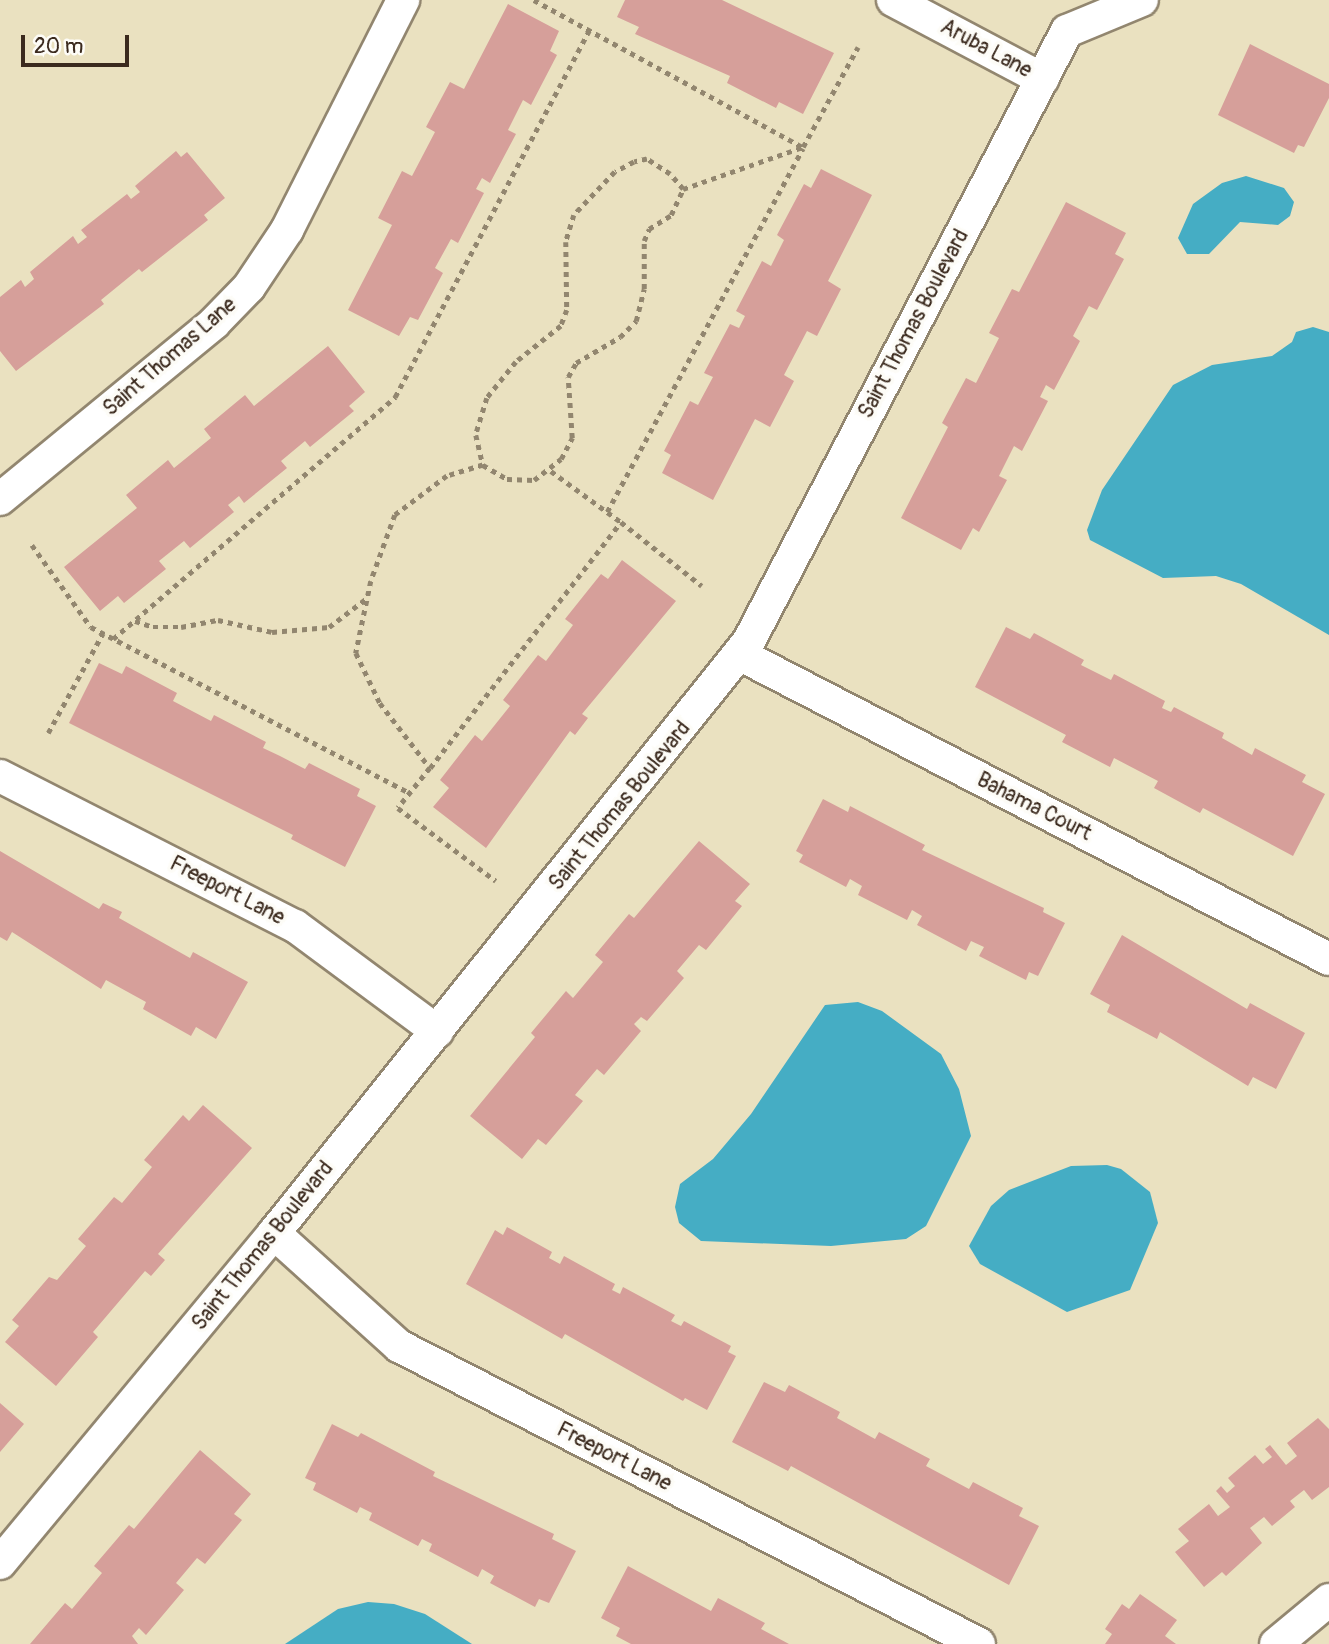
<!DOCTYPE html>
<style>
body{margin:0}
#map{position:relative;width:1329px;height:1644px;overflow:hidden;background:#eae1c0;font-family:Pangolin,sans-serif}
div>[style]{position:absolute}
[style*='--x']{left:calc(var(--x)*1px);top:calc(var(--y)*1px);width:calc(var(--w)*1px);rotate:calc(var(--a)*1deg)}
.water>*{inset:0;background:#45adc4}
.building>*{inset:0;background:#d69f9a}
.path>*{height:4.5px;margin-top:-2.25px;transform-origin:0;background:repeating-linear-gradient(90deg,#92866f 0 5px,transparent 0 10px)}
.roads{filter:drop-shadow(2px 0 #92866f) drop-shadow(-2px 0 #92866f) drop-shadow(0 2px #92866f) drop-shadow(0 -2px #92866f)}
.street>*{height:32px;margin:-16px;padding:0 16px;transform-origin:16px;border-radius:16px;background:#fff}
span{translate:-50% -50%;white-space:nowrap;text-align:center;line-height:1.15;-webkit-text-stroke:7px #fdfcf7;paint-order:stroke}
.street-label{font-size:21px;color:#3b2a1e}
.scale{position:absolute;left:21px;top:35px;width:108px;height:32px;box-sizing:border-box;border:4px solid #3b2a1e;border-top:0;padding-left:9px;font-size:21px;line-height:24px;white-space:nowrap;color:#3b2a1e;-webkit-text-stroke:5px #fdfcf7;paint-order:stroke}
</style>
<div id="map">
<div class="water">
<i style="clip-path:polygon(1246px 176px,1284px 188px,1294px 202px,1290px 216px,1278px 225px,1240px 222px,1209px 254px,1187px 254px,1178px 238px,1193px 204px,1222px 183px)"></i>
<i style="clip-path:polygon(1313px 327px,1329px 332px,1329px 635px,1241px 584px,1216px 576px,1163px 578px,1090px 540px,1087px 530px,1102px 490px,1173px 385px,1212px 365px,1272px 356px,1292px 342px,1296px 332px)"></i>
<i style="clip-path:polygon(858px 1002px,882px 1011px,941px 1054px,959px 1089px,971px 1136px,926px 1226px,906px 1239px,831px 1246px,701px 1241px,679px 1223px,675px 1207px,680px 1184px,713px 1159px,751px 1114px,825px 1005px)"></i>
<i style="clip-path:polygon(1107px 1165px,1121px 1169px,1150px 1192px,1158px 1223px,1130px 1290px,1067px 1312px,980px 1264px,969px 1246px,991px 1206px,1009px 1190px,1071px 1166px)"></i>
<i style="clip-path:polygon(368px 1602px,394px 1604px,425px 1614px,472px 1644px,285px 1644px,338px 1609px)"></i>
</div>
<div class="building">
<i style="clip-path:polygon(625px 0,722px 0,834px 53px,803px 114px,779px 102px,776px 108px,727px 83px,730px 76px,635px 34px,639px 27px,617px 17px)"></i>
<i style="clip-path:polygon(508px 4px,559px 31px,550px 51px,557px 55px,531px 105px,523px 100px,508px 130px,516px 134px,490px 183px,482px 178px,476px 189px,484px 193px,458px 243px,451px 239px,435px 268px,443px 273px,418px 320px,410px 317px,399px 336px,348px 310px,392px 225px,378px 218px,402px 171px,412px 176px,435px 132px,426px 127px,450px 82px,464px 89px)"></i>
<i style="clip-path:polygon(1250px 44px,1329px 84px,1329px 98px,1304px 147px,1298px 145px,1294px 153px,1218px 115px)"></i>
<i style="clip-path:polygon(176px 151px,181px 157px,187px 152px,225px 198px,204px 215px,208px 220px,142px 272px,139px 269px,101px 300px,104px 304px,16px 371px,0 351px,0 297px,21px 280px,25px 287px,34px 279px,30px 272px,73px 236px,78px 244px,87px 237px,81px 230px,127px 194px,131px 199px,140px 192px,135px 186px)"></i>
<i style="clip-path:polygon(821px 169px,872px 195px,828px 281px,841px 289px,817px 336px,807px 331px,784px 375px,794px 381px,770px 427px,755px 419px,713px 500px,662px 473px,671px 455px,664px 451px,690px 401px,698px 405px,713px 377px,704px 373px,730px 324px,739px 328px,745px 316px,736px 311px,762px 261px,771px 266px,784px 240px,777px 235px,804px 184px,811px 188px)"></i>
<i style="clip-path:polygon(1066px 202px,1126px 233px,1115px 254px,1124px 259px,1097px 310px,1089px 306px,1073px 336px,1080px 341px,1054px 390px,1046px 385px,1040px 397px,1048px 401px,1022px 451px,1014px 446px,999px 476px,1007px 480px,979px 532px,973px 528px,961px 550px,901px 518px,948px 427px,942px 423px,966px 378px,976px 383px,999px 338px,989px 333px,1012px 289px,1019px 292px)"></i>
<i style="clip-path:polygon(328px 346px,365px 392px,349px 406px,354px 411px,310px 447px,305px 441px,281px 461px,287px 468px,244px 503px,239px 496px,228px 505px,234px 512px,190px 548px,184px 541px,159px 561px,166px 569px,124px 603px,118px 596px,100px 611px,64px 567px,137px 508px,126px 495px,168px 460px,174px 468px,211px 438px,204px 429px,245px 395px,254px 406px)"></i>
<i style="clip-path:polygon(622px 560px,676px 601px,582px 714px,588px 718px,575px 735px,570px 731px,486px 848px,433px 807px,449px 788px,440px 780px,475px 735px,482px 741px,510px 706px,503px 700px,538px 655px,546px 661px,573px 625px,565px 619px,601px 574px,608px 579px)"></i>
<i style="clip-path:polygon(1006px 627px,1030px 639px,1034px 633px,1084px 660px,1081px 665px,1111px 680px,1114px 674px,1165px 701px,1162px 708px,1171px 712px,1174px 707px,1224px 733px,1222px 738px,1252px 755px,1255px 748px,1306px 775px,1302px 782px,1325px 794px,1293px 856px,1203px 808px,1200px 813px,1154px 788px,1158px 781px,1114px 758px,1110px 767px,1062px 742px,1066px 735px,975px 687px)"></i>
<i style="clip-path:polygon(99px 663px,122px 674px,126px 666px,177px 693px,173px 701px,211px 721px,214px 715px,266px 742px,263px 748px,280px 756px,305px 769px,309px 763px,360px 789px,357px 796px,376px 806px,345px 867px,291px 839px,293px 835px,69px 723px)"></i>
<i style="clip-path:polygon(823px 799px,848px 812px,850px 806px,925px 845px,922px 850px,1044px 908px,1043px 912px,1065px 923px,1038px 976px,1029px 972px,1026px 980px,979px 956px,984px 947px,971px 941px,966px 951px,917px 925px,922px 916px,912px 910px,907px 920px,858px 895px,862px 886px,850px 879px,846px 887px,799px 862px,803px 855px,796px 851px)"></i>
<i style="clip-path:polygon(699px 841px,750px 884px,735px 901px,742px 906px,706px 950px,699px 945px,677px 971px,684px 978px,647px 1021px,641px 1017px,634px 1024px,641px 1031px,604px 1075px,597px 1069px,575px 1095px,583px 1101px,546px 1145px,538px 1139px,522px 1159px,470px 1116px,535px 1037px,531px 1033px,566px 991px,573px 998px,603px 962px,595px 955px,629px 914px,634px 918px)"></i>
<i style="clip-path:polygon(0 851px,99px 909px,103px 903px,122px 912px,119px 918px,190px 958px,193px 952px,248px 982px,216px 1039px,196px 1027px,191px 1036px,143px 1009px,146px 1002px,106px 980px,101px 989px,12px 932px,7px 941px,0 937px)"></i>
<i style="clip-path:polygon(1122px 935px,1247px 1009px,1250px 1003px,1305px 1033px,1276px 1089px,1253px 1077px,1248px 1086px,1160px 1032px,1157px 1039px,1107px 1012px,1110px 1005px,1090px 994px)"></i>
<i style="clip-path:polygon(203px 1105px,252px 1148px,158px 1254px,165px 1260px,151px 1276px,145px 1271px,93px 1332px,98px 1337px,56px 1386px,5px 1342px,19px 1326px,12px 1320px,49px 1277px,57px 1280px,86px 1246px,78px 1239px,114px 1197px,122px 1203px,152px 1167px,144px 1160px,183px 1115px,189px 1121px)"></i>
<i style="clip-path:polygon(507px 1227px,552px 1252px,549px 1258px,560px 1264px,564px 1256px,615px 1284px,612px 1290px,620px 1294px,623px 1287px,675px 1315px,671px 1321px,681px 1326px,684px 1321px,731px 1346px,728px 1352px,736px 1356px,707px 1410px,685px 1398px,683px 1401px,565px 1334px,562px 1339px,466px 1284px,495px 1230px,503px 1235px)"></i>
<i style="clip-path:polygon(764px 1382px,785px 1392px,789px 1385px,840px 1412px,837px 1418px,875px 1439px,879px 1432px,930px 1459px,926px 1466px,969px 1489px,973px 1482px,1023px 1508px,1019px 1516px,1039px 1526px,1009px 1585px,791px 1466px,788px 1471px,732px 1442px)"></i>
<i style="clip-path:polygon(0 1403px,24px 1424px,0 1452px)"></i>
<i style="clip-path:polygon(1318px 1418px,1329px 1429px,1329px 1487px,1312px 1500px,1304px 1490px,1290px 1501px,1295px 1507px,1272px 1526px,1264px 1517px,1250px 1528px,1262px 1543px,1226px 1576px,1222px 1572px,1204px 1587px,1175px 1552px,1189px 1541px,1178px 1529px,1209px 1504px,1218px 1516px,1230px 1507px,1216px 1491px,1221px 1486px,1227px 1493px,1235px 1486px,1228px 1478px,1255px 1455px,1263px 1464px,1272px 1457px,1265px 1449px,1270px 1445px,1286px 1465px,1297px 1456px,1287px 1443px)"></i>
<i style="clip-path:polygon(332px 1424px,358px 1437px,361px 1433px,435px 1472px,433px 1476px,554px 1534px,552px 1539px,576px 1551px,549px 1603px,539px 1599px,535px 1607px,490px 1583px,494px 1576px,482px 1569px,478px 1577px,429px 1551px,432px 1544px,422px 1539px,418px 1546px,369px 1520px,372px 1513px,360px 1507px,357px 1513px,313px 1490px,316px 1483px,305px 1478px)"></i>
<i style="clip-path:polygon(200px 1450px,251px 1494px,234px 1514px,242px 1520px,205px 1564px,197px 1558px,176px 1583px,184px 1590px,146px 1635px,139px 1628px,132px 1636px,138px 1644px,30px 1644px,65px 1603px,72px 1609px,102px 1573px,94px 1566px,129px 1525px,134px 1529px)"></i>
<i style="clip-path:polygon(628px 1566px,711px 1611px,718px 1598px,765px 1623px,761px 1629px,789px 1644px,631px 1644px,616px 1636px,620px 1628px,601px 1618px)"></i>
<i style="clip-path:polygon(1140px 1594px,1177px 1620px,1165px 1636px,1176px 1644px,1105px 1644px,1112px 1634px,1105px 1629px,1122px 1604px,1129px 1609px)"></i>
</div>
<div class="path">
<i style="--x:534;--y:0;--w:307;--a:28.7"></i>
<i style="--x:803;--y:147;--w:114;--a:-61.2"></i>
<i style="--x:683;--y:189;--w:20;--a:-131"></i>
<i style="--x:670;--y:174;--w:27;--a:-147"></i>
<i style="--x:647;--y:159;--w:13;--a:167"></i>
<i style="--x:634;--y:162;--w:21;--a:152"></i>
<i style="--x:615;--y:172;--w:59;--a:133.6"></i>
<i style="--x:574;--y:215;--w:28;--a:107"></i>
<i style="--x:566;--y:242;--w:68;--a:89.2"></i>
<i style="--x:567;--y:310;--w:17;--a:111"></i>
<i style="--x:561;--y:326;--w:58;--a:141.3"></i>
<i style="--x:516;--y:362;--w:46;--a:128.9"></i>
<i style="--x:487;--y:398;--w:39;--a:107"></i>
<i style="--x:476;--y:435;--w:31;--a:77"></i>
<i style="--x:483;--y:465;--w:28;--a:30"></i>
<i style="--x:507;--y:479;--w:27;--a:2"></i>
<i style="--x:534;--y:480;--w:34;--a:-38"></i>
<i style="--x:561;--y:459;--w:24;--a:-62"></i>
<i style="--x:572;--y:438;--w:61;--a:-93.8"></i>
<i style="--x:568;--y:377;--w:16;--a:-60"></i>
<i style="--x:576;--y:363;--w:51;--a:-30.6"></i>
<i style="--x:620;--y:337;--w:23;--a:-45"></i>
<i style="--x:636;--y:321;--w:33;--a:-76"></i>
<i style="--x:644;--y:289;--w:48;--a:-90"></i>
<i style="--x:644;--y:241;--w:13;--a:-67"></i>
<i style="--x:649;--y:229;--w:26;--a:-32"></i>
<i style="--x:671;--y:215;--w:29;--a:-65"></i>
<i style="--x:683;--y:189;--w:127;--a:-19.3"></i>
<i style="--x:483;--y:465;--w:38;--a:163"></i>
<i style="--x:447;--y:476;--w:65;--a:143.1"></i>
<i style="--x:395;--y:515;--w:70;--a:110"></i>
<i style="--x:371;--y:581;--w:74;--a:101.8"></i>
<i style="--x:356;--y:653;--w:55;--a:64.4"></i>
<i style="--x:380;--y:703;--w:82;--a:52.4"></i>
<i style="--x:430;--y:768;--w:51;--a:128.7"></i>
<i style="--x:398;--y:808;--w:122;--a:36.7"></i>
<i style="--x:551;--y:471;--w:87;--a:36.1"></i>
<i style="--x:607;--y:512;--w:413;--a:-61.7"></i>
<i style="--x:32;--y:545;--w:101;--a:54.3"></i>
<i style="--x:91;--y:627;--w:360;--a:27.5"></i>
<i style="--x:135;--y:621;--w:19;--a:18"></i>
<i style="--x:153;--y:627;--w:28;--a:0"></i>
<i style="--x:181;--y:627;--w:38;--a:-11"></i>
<i style="--x:218;--y:620;--w:55;--a:12.5"></i>
<i style="--x:272;--y:632;--w:57;--a:-5"></i>
<i style="--x:329;--y:627;--w:48;--a:-37.3"></i>
<i style="--x:113;--y:639;--w:372;--a:-40.6"></i>
<i style="--x:395;--y:397;--w:415;--a:-62.1"></i>
<i style="--x:48;--y:733;--w:114;--a:-61.2"></i>
<i style="--x:430;--y:768;--w:311;--a:-52.2"></i>
<i style="--x:621;--y:522;--w:103;--a:38.3"></i>
</div>
<div class="roads">
<div class="street">
<i style="--x:893;--y:0;--w:169;--a:27.9"></i>
<i style="--x:0;--y:499;--w:277;--a:-39.4"></i>
<i style="--x:214;--y:323;--w:50;--a:-45.8"></i>
<i style="--x:249;--y:287;--w:69;--a:-56.3"></i>
<i style="--x:287;--y:230;--w:258;--a:-63.2"></i>
<i style="--x:739;--y:654;--w:664;--a:27.34"></i>
<i style="--x:0;--y:776;--w:331;--a:27"></i>
<i style="--x:295;--y:926;--w:177;--a:36.5"></i>
<i style="--x:274;--y:1233;--w:169;--a:42.1"></i>
<i style="--x:399;--y:1346;--w:652;--a:27.19"></i>
<i style="--x:0;--y:1563;--w:429;--a:-50.3"></i>
<i style="--x:274;--y:1233;--w:759;--a:-51.26"></i>
<i style="--x:749;--y:641;--w:688;--a:-62.47"></i>
<i style="--x:1067;--y:31;--w:81;--a:-22.5"></i>
<i style="--x:1276;--y:1644;--w:69;--a:-39.7"></i>
</div>
</div>
<div class="street-label">
<span style="left:986px;top:49px;rotate:28deg">Aruba Lane</span>
<span style="left:914px;top:324px;rotate:-62deg">Saint Thomas Boulevard</span>
<span style="left:170px;top:357px;rotate:-41deg">Saint Thomas Lane</span>
<span style="left:620px;top:806px;rotate:-51deg">Saint Thomas Boulevard</span>
<span style="left:1034px;top:807px;rotate:27deg">Bahama Court</span>
<span style="left:227px;top:891px;rotate:27deg">Freeport Lane</span>
<span style="left:263px;top:1246px;rotate:-51deg">Saint Thomas Boulevard</span>
<span style="left:614px;top:1457px;rotate:27deg">Freeport Lane</span>
</div>
<div class="scale">20 m</div>
</div>
